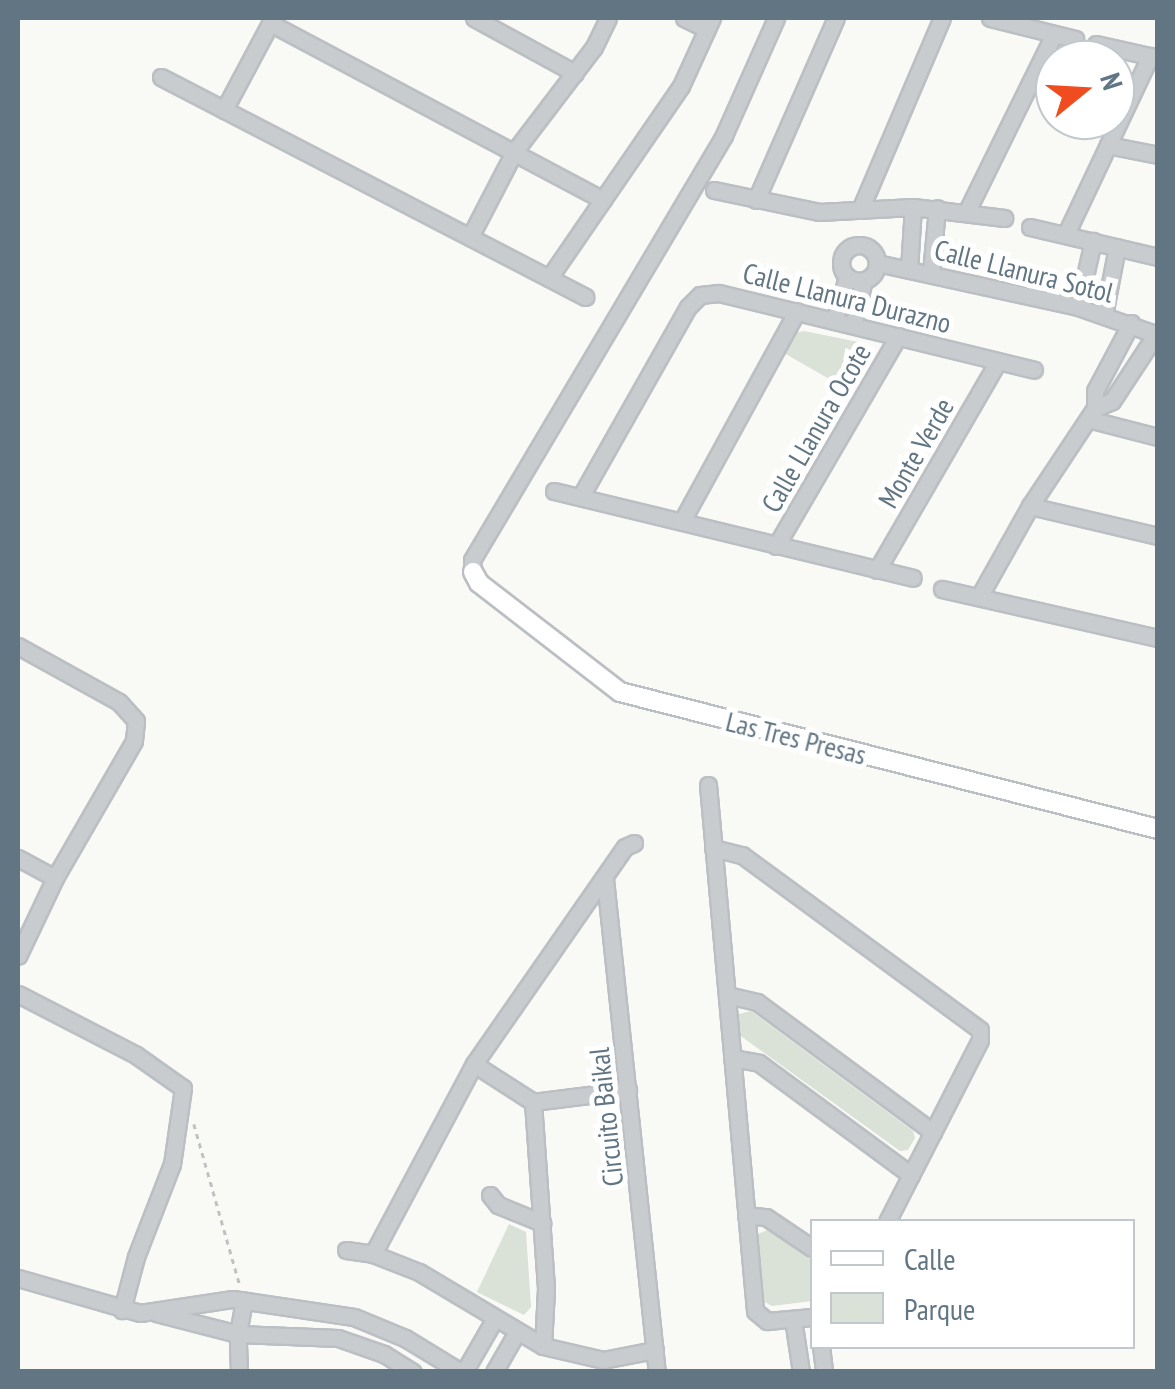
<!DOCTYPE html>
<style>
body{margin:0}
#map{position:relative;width:1175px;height:1389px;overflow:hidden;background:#f9f9f6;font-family:"PT Sans Narrow",sans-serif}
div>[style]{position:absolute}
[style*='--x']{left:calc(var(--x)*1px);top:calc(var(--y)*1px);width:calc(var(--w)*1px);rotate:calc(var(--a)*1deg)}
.green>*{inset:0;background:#dae1d6}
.path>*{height:2.5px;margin-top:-1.25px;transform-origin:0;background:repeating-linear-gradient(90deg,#bfc2c4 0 5px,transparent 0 10px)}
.roads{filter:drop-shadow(2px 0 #bbbfc3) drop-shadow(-2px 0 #bbbfc3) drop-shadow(0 2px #bbbfc3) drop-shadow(0 -2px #bbbfc3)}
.minor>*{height:15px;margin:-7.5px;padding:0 7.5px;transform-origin:7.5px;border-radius:7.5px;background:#c8cccf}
.minor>.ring{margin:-7.5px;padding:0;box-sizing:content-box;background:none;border:15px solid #c8cccf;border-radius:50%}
.major>*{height:18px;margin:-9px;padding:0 9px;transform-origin:9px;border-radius:9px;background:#fff}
span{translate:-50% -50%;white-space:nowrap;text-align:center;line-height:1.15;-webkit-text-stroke:10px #fff;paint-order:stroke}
.street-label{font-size:28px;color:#617583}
.frame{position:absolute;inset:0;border:20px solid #617583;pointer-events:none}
.legend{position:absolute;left:810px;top:1219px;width:325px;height:130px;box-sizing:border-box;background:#fff;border:2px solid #c0c8cd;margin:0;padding:12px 18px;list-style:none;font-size:30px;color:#617583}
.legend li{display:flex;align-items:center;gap:20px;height:50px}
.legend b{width:50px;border:2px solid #c0c8cd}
.north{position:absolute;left:1035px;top:40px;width:100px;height:100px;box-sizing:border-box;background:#fff;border:2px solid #c0c8cd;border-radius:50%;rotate:72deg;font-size:28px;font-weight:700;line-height:40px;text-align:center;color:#617583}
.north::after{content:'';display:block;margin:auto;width:35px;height:45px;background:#ef4d20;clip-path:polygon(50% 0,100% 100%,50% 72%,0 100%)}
</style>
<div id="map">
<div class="green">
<i style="clip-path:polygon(804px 331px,863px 343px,867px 348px,845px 388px,784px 353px,795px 333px)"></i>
<i style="clip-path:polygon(751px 1011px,913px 1131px,915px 1138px,908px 1150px,900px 1151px,738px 1034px,739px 1014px)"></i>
<i style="clip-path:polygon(509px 1224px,526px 1232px,531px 1307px,524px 1315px,477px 1292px)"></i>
<i style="clip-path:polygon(770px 1229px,812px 1260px,812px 1301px,772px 1306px,763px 1301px,758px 1234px)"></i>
</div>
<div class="path">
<i style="--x:194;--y:1124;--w:167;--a:74.1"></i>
</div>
<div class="roads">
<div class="minor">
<i style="--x:474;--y:18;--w:115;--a:28.6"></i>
<i style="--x:684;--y:18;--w:25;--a:26"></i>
<i style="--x:990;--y:18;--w:88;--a:13.9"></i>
<i style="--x:270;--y:23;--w:377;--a:28"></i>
<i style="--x:1096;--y:44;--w:64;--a:12.7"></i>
<i style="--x:161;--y:77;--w:478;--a:27.4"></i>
<i style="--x:224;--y:110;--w:104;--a:-62"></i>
<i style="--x:1108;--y:145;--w:51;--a:11.3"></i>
<i style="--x:714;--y:190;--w:107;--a:11.8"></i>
<i style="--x:819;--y:212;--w:94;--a:-3"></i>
<i style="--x:913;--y:207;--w:92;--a:6.9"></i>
<i style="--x:756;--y:200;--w:199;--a:-66.3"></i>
<i style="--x:860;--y:210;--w:209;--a:-66.9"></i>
<i style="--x:967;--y:211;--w:197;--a:-63.8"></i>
<i style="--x:1030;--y:227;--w:131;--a:13.2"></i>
<i style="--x:1066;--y:234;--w:197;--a:-64.7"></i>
<i style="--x:470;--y:237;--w:96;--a:-62.6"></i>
<i style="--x:514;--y:152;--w:132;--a:-52.7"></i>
<i style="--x:594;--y:47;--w:32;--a:-64"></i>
<i class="ring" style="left:841px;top:245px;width:21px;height:21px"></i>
<i style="--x:877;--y:263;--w:206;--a:12.3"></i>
<i style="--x:1078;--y:307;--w:85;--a:19.3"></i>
<i style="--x:909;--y:269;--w:62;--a:-86.3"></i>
<i style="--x:931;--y:273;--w:65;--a:-84.7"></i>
<i style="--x:549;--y:278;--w:233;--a:-55.5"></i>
<i style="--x:681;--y:86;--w:75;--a:-65.5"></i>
<i style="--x:1078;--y:307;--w:68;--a:-77.2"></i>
<i style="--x:1104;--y:315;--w:69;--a:-79.2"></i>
<i style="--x:834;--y:321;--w:46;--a:-73.5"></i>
<i style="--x:853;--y:325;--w:46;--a:-76.3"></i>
<i style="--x:1095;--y:408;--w:18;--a:-22"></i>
<i style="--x:1112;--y:401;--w:80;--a:-56.7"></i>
<i style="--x:1088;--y:419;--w:72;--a:14.4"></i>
<i style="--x:554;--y:491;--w:369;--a:13.6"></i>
<i style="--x:581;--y:496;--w:217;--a:-60.5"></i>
<i style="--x:688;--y:307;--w:17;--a:-45"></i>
<i style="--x:700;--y:295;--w:19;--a:-6"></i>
<i style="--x:719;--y:293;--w:324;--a:13.7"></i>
<i style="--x:1030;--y:506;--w:131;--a:13.2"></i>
<i style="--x:682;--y:521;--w:239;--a:-61.3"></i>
<i style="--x:776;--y:546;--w:243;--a:-59.8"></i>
<i style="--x:877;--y:570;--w:241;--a:-59.9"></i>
<i style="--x:473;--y:572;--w:12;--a:-95"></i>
<i style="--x:472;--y:560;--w:494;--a:-59.3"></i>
<i style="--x:724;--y:135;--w:128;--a:-66"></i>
<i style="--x:942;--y:589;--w:221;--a:12.8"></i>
<i style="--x:979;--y:597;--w:104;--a:-60.7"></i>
<i style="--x:1030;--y:506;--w:118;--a:-56.4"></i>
<i style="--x:1095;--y:408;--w:17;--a:-90"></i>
<i style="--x:1095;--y:391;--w:77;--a:-62.1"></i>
<i style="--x:18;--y:646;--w:115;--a:29"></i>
<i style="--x:119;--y:702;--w:25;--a:48"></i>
<i style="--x:136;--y:721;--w:20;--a:96"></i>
<i style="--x:134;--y:741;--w:158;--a:120"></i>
<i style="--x:55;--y:878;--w:86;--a:115.4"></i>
<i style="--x:708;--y:785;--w:528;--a:84.89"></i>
<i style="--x:755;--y:1311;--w:16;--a:40"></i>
<i style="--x:767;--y:1321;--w:45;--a:-5.1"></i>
<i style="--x:713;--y:848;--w:30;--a:14"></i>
<i style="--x:742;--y:855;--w:295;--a:36.3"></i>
<i style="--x:980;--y:1030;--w:10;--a:90"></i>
<i style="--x:980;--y:1040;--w:204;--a:117.1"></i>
<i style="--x:18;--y:858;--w:42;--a:28.4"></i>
<i style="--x:605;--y:879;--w:496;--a:84"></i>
<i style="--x:18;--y:994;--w:133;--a:27.3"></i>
<i style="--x:136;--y:1055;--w:57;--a:35.1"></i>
<i style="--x:183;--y:1088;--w:77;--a:98.2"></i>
<i style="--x:172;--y:1164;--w:100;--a:111.2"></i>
<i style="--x:136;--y:1257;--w:55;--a:104.8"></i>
<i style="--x:727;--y:995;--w:31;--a:13"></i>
<i style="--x:757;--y:1002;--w:219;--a:36.5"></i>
<i style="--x:732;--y:1058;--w:27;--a:10"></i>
<i style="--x:759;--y:1063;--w:189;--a:36.4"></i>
<i style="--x:474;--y:1064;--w:70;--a:32.8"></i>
<i style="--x:533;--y:1102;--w:96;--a:-7.2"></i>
<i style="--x:533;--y:1102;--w:187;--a:86"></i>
<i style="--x:546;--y:1289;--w:57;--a:93"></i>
<i style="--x:490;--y:1195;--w:13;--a:51"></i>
<i style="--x:498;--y:1205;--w:48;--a:22.2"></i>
<i style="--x:746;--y:1215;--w:20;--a:6"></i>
<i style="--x:766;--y:1217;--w:55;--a:34"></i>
<i style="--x:346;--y:1250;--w:27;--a:8"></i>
<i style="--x:373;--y:1254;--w:49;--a:21.4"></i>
<i style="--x:419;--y:1272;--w:144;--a:30.8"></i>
<i style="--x:543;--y:1346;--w:62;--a:13.1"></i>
<i style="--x:603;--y:1360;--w:53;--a:-10.9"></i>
<i style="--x:373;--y:1254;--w:215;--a:-62"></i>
<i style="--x:474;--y:1064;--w:264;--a:-55.2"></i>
<i style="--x:625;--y:847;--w:10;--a:-24"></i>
<i style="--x:18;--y:1278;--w:127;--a:16"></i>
<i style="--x:140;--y:1313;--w:94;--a:-8.6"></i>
<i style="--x:233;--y:1299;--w:122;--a:8.5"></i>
<i style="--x:354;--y:1317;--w:55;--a:22.4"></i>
<i style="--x:405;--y:1338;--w:66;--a:31.3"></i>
<i style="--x:156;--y:1313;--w:85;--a:14.4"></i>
<i style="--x:238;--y:1334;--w:100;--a:2.3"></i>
<i style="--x:338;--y:1338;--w:49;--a:19.2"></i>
<i style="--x:384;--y:1354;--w:34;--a:32"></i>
<i style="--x:793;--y:1319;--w:54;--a:81.4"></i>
<i style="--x:821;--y:1346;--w:26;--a:83"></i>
<i style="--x:239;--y:1372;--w:38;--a:-92"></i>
<i style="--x:238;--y:1334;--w:34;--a:-80"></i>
<i style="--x:464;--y:1372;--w:60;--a:-60"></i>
<i style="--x:494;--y:1372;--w:46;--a:-60.1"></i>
</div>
<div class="major">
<i style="--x:473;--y:572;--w:13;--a:61"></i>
<i style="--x:479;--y:583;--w:178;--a:37.7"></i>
<i style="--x:620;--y:692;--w:555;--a:14.29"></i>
</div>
</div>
<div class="street-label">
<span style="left:1024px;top:271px;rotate:14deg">Calle Llanura Sotol</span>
<span style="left:847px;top:298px;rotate:14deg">Calle Llanura Durazno</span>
<span style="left:816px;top:428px;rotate:-60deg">Calle Llanura Ocote</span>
<span style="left:916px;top:453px;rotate:-60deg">Monte Verde</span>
<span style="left:796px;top:738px;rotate:14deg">Las Tres Presas</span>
<span style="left:606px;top:1117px;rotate:-96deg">Circuito Baikal</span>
</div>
<div class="frame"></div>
<ul class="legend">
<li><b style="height:12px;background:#fff"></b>Calle</li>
<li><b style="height:28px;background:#dae1d6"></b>Parque</li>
</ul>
<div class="north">N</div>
</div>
